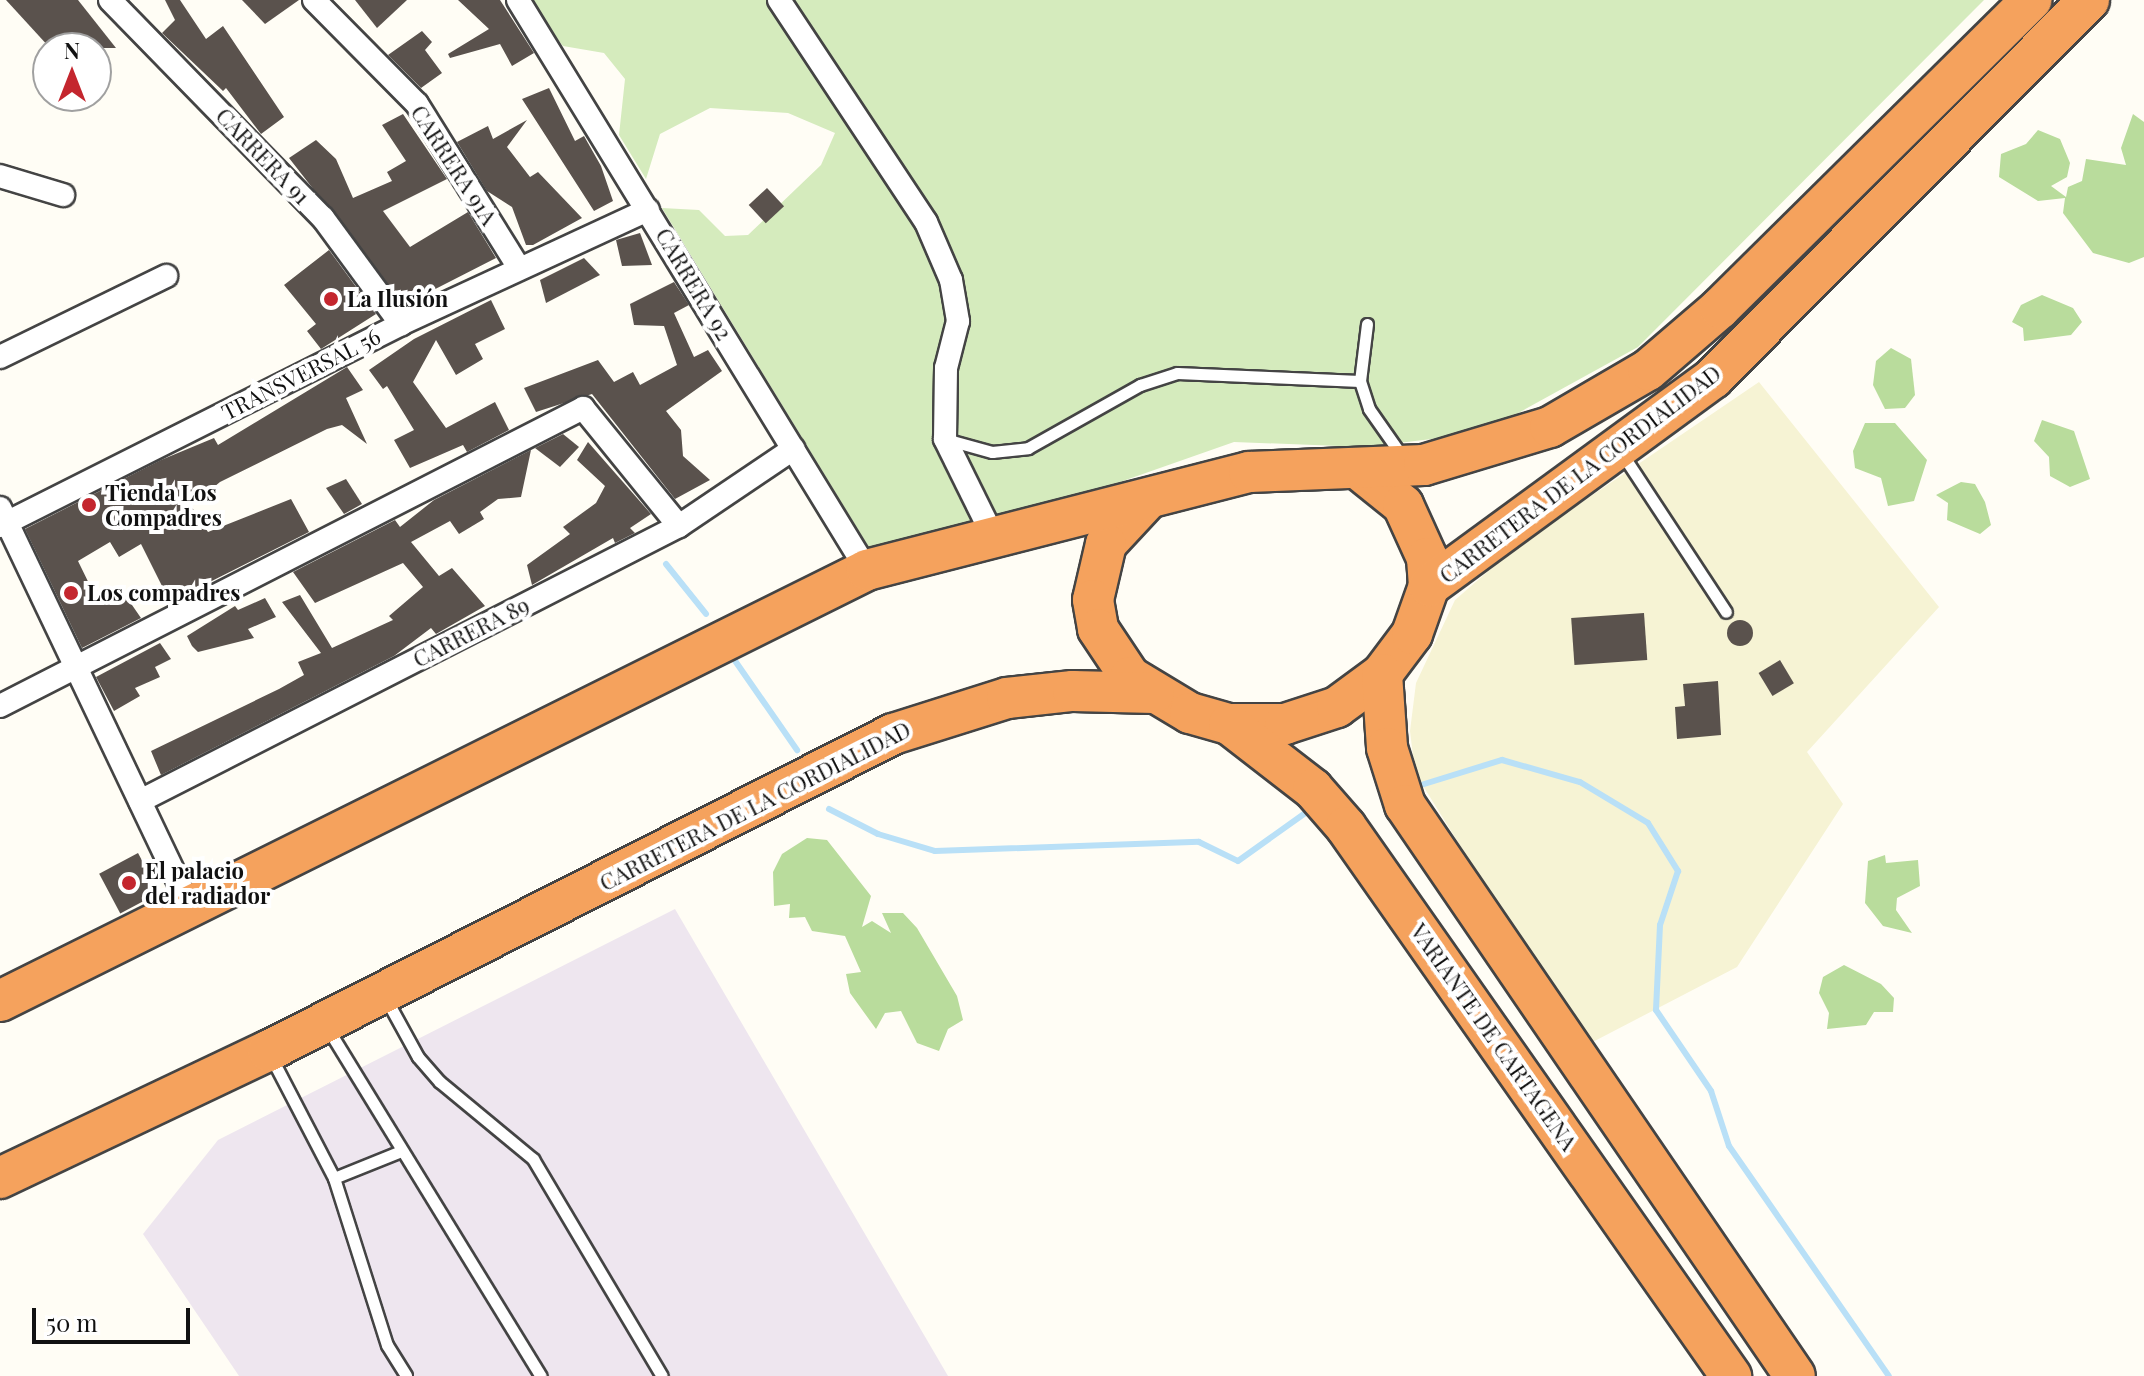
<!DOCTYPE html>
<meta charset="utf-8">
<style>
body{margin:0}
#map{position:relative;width:2144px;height:1376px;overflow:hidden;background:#fffdf5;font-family:"Playfair Display",serif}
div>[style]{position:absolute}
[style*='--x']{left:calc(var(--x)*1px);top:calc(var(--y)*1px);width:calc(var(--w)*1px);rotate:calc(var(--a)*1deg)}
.industrial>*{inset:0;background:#eee6ef}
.farmland>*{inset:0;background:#f6f3d4}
.green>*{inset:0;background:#d5ebbd}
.forest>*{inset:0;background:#b9dc9c}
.stream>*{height:6px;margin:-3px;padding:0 3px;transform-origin:3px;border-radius:3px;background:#b9e0f7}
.building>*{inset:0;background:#5a524d;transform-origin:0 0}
.round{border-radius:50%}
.roads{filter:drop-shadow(2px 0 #444) drop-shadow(-2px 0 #444) drop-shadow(0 2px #444) drop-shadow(0 -2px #444)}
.lane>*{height:11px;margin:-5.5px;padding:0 5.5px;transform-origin:5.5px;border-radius:5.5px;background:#fff}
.street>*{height:22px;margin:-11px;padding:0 11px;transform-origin:11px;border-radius:11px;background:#fff}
.highway>*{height:40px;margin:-20px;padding:0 20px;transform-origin:20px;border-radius:20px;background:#f5a25d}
.dots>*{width:22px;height:22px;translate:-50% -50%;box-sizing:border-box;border:4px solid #fff;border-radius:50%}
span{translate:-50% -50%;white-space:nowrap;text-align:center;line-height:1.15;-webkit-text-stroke:8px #fff;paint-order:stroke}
.street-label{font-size:22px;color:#111}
.poi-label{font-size:22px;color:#111;font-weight:700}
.left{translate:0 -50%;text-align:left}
.north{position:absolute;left:32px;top:32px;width:80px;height:80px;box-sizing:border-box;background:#fff;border:2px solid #a0a0a0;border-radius:50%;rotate:0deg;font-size:22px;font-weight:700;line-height:32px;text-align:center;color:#111}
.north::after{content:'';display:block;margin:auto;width:28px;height:36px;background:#c4262e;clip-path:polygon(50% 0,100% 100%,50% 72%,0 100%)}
.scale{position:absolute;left:32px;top:1308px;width:158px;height:36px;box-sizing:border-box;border:4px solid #111;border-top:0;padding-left:10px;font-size:24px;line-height:28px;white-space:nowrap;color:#111;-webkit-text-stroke:6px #fff;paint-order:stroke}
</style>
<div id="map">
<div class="industrial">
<i style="clip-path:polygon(675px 909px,948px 1376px,239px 1376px,143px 1234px,218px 1140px)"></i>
</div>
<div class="farmland">
<i style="clip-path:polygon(1759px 382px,1939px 607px,1807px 752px,1843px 804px,1737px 967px,1585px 1046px,1415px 773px,1410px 731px,1416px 683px,1455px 600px,1516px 547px)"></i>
</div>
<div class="green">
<i style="clip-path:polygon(527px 0,1984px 0,1638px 347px,1482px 433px,1365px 447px,1234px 442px,1083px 495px,871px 551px,662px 208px,699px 210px,725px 236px,748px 235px,821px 165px,835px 133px,788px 113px,710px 108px,660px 134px,646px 179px,619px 135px,625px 79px,604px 53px,563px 46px)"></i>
</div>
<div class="forest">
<i style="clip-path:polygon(2133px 114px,2144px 122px,2144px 257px,2129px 263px,2093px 253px,2063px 213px,2065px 198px,2038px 201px,1999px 177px,2001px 154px,2026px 144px,2038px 130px,2060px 139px,2070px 163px,2067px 177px,2051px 186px,2066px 197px,2068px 187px,2082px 181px,2086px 159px,2126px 165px,2121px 148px)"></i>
<i style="clip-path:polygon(2042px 295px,2073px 308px,2082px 322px,2071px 335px,2024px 341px,2023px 328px,2012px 322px,2021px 305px)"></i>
<i style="clip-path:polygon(1891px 348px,1911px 359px,1915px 395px,1905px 408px,1885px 409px,1873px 385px,1876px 361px)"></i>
<i style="clip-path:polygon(2042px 420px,2074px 431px,2090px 479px,2070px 487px,2050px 476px,2049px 457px,2034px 441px)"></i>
<i style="clip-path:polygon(1865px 423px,1895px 423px,1927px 460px,1914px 501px,1888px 506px,1881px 478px,1855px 468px,1853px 451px)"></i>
<i style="clip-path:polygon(1961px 482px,1975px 484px,1985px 502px,1991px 525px,1980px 534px,1947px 520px,1948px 503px,1936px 495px)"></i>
<i style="clip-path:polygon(807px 838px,827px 840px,871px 896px,862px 927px,872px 921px,891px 933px,882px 913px,903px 913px,917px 928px,957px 996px,963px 1020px,948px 1029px,939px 1051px,917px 1043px,901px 1011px,885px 1013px,876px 1029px,850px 993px,846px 974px,861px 972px,845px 936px,812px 931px,805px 917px,789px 918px,790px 904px,774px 906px,773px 872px,782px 854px)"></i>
<i style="clip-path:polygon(1885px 855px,1886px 863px,1918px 860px,1920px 886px,1897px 898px,1896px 910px,1912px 933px,1883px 926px,1865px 903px,1868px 861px)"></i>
<i style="clip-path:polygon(1844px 965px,1881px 984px,1894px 998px,1893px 1012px,1874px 1012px,1866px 1025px,1827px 1029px,1829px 1013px,1819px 993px,1823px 977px)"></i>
</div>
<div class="stream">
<i style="--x:666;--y:564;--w:64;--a:51.3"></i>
<i style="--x:731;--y:655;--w:116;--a:55.2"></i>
<i style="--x:1421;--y:785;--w:85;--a:-17.2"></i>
<i style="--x:1502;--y:760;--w:81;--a:15.8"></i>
<i style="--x:1580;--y:782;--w:79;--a:31.1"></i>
<i style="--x:1648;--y:823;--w:57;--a:58"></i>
<i style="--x:1678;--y:871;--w:57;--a:108.4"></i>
<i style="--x:1660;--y:925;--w:85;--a:92.7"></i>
<i style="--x:1656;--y:1010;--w:98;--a:55.8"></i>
<i style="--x:1711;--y:1091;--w:58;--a:71.9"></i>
<i style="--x:1729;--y:1146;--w:280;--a:55.2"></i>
<i style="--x:829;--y:809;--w:55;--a:27"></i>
<i style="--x:878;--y:834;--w:59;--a:16.6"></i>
<i style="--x:935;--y:851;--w:264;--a:-2"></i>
<i style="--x:1199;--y:842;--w:43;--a:26"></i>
<i style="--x:1238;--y:861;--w:90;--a:-35.5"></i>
</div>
<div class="building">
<i style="clip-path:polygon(6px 0,78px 0,116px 48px,50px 48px)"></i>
<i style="clip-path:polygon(165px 0,180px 0,206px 39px,223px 26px,284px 117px,261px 134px,226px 88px,223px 91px,162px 33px,175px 20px)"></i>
<i style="clip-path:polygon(242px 0,299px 0,265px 24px)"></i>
<i style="clip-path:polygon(355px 0,407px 0,377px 28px)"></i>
<i style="clip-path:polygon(458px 0,500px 0,534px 53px,512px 66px,500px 44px,450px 58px,448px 54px,489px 29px)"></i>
<i style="clip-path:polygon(422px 31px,432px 42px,425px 50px,442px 73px,421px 88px,388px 55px)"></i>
<i style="clip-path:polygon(549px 88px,575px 141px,584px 136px,601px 166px,613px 201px,594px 211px,522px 99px)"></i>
<i style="clip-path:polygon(403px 114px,447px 179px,383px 211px,410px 247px,468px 212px,496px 258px,404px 305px,289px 158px,316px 140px,336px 159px,353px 198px,392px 181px,387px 172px,406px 161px,382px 125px)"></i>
<i style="clip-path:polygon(527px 120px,507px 147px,530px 177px,538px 172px,582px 218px,533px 245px,526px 245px,512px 207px,487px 191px,457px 142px,488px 126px,493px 139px)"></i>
<i style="left:767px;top:188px;width:25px;height:25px;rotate:47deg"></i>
<i style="clip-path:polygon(640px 233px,652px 265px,622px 266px,616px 240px)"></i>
<i style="clip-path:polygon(329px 250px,376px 314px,321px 349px,307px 331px,316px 324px,284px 285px)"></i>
<i style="clip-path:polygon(584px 258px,600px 275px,546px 303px,540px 280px)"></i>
<i style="clip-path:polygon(674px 282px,689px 305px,674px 313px,694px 357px,708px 350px,722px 371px,666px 411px,681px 430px,683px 456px,710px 480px,675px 499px,592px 394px,536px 412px,524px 388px,598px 360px,614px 382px,633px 372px,640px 385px,677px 365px,664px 326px,634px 325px,630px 304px)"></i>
<i style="clip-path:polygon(491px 300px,505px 329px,475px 344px,483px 359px,456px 375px,436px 340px,413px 382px,446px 428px,495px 402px,509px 430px,467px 452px,463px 445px,410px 468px,394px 440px,414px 430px,387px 386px,383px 389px,369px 370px,414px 339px)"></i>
<i style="clip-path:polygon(347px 367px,363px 390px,346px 398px,367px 444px,342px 425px,327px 429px,220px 482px,191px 506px,208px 532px,291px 499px,309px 532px,170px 602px,141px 544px,119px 557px,110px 542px,78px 561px,99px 604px,123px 592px,141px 618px,82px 648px,25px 529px,161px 460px,214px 438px,218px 445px)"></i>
<i style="clip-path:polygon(563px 434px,579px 447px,560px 467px,535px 448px)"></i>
<i style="clip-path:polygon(588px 442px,651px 514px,630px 528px,635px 533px,615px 543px,613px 538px,532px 585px,527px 565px,570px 534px,563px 527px,596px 503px,605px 486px,577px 460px)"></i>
<i style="clip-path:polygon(531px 450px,521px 497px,498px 499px,480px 512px,484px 519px,459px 534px,450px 521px,411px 542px,439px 576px,452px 568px,485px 606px,436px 634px,431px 628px,394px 656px,161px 775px,151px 751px,279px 689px,304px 675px,298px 662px,321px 653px,282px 602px,300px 595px,332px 648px,393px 620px,389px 616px,423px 587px,403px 563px,315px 603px,293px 572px,395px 520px,400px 527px,434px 500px)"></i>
<i style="clip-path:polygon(346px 479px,362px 504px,344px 514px,326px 488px)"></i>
<i style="clip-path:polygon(265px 598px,276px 617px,248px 629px,254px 638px,198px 652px,192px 646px,187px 636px,235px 606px,238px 610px)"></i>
<i style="left:1644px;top:613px;width:47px;height:73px;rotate:86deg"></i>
<i class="round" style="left:1727px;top:620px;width:26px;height:26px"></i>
<i style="clip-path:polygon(160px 643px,171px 659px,155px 667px,160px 677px,135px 688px,140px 696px,114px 711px,96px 677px)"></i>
<i style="left:1780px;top:660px;width:27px;height:25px;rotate:59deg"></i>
<i style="clip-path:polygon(1718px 681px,1721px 735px,1677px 739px,1675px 707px,1685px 706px,1683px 684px)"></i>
<i style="left:138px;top:853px;width:45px;height:44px;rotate:62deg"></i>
</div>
<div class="roads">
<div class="lane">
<i style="--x:1367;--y:324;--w:57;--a:97"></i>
<i style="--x:1360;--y:381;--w:29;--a:72"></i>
<i style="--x:1369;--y:409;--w:61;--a:55"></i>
<i style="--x:945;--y:439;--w:49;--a:15.5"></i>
<i style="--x:992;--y:452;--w:36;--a:-6"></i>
<i style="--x:1028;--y:448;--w:129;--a:-29.4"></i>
<i style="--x:1140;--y:385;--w:39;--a:-18"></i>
<i style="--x:1177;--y:373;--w:183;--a:2.5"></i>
<i style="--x:1621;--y:452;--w:191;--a:56.7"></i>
<i style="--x:385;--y:997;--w:68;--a:61.2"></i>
<i style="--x:418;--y:1057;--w:33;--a:49"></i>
<i style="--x:440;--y:1082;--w:121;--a:39.6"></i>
<i style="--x:533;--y:1159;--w:252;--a:59.3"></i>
<i style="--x:328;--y:1029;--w:407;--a:58.5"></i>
<i style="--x:270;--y:1055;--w:139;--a:62.5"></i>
<i style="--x:334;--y:1178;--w:175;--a:72.4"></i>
<i style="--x:387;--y:1345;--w:36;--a:58"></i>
<i style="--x:334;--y:1178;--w:72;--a:-21.9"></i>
</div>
<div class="street">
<i style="--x:110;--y:0;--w:305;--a:45.7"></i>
<i style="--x:323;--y:218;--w:132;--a:53.7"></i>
<i style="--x:314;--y:0;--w:146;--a:45.3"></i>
<i style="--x:417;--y:104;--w:193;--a:58.1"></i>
<i style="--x:518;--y:0;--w:668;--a:58.52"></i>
<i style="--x:779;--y:0;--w:266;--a:56.5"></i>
<i style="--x:926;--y:222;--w:63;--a:66.7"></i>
<i style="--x:951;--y:280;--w:42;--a:80.3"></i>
<i style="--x:958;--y:321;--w:49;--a:104.3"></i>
<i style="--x:946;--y:368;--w:71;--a:90.8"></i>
<i style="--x:945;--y:439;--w:108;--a:63.7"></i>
<i style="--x:0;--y:176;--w:66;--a:16.8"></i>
<i style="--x:0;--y:357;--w:185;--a:-26"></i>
<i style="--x:0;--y:508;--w:440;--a:64.5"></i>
<i style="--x:0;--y:526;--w:449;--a:-26.7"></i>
<i style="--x:401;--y:324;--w:272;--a:-24.8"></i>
<i style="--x:0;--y:706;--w:655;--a:-27.07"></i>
<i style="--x:583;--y:408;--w:152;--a:50.9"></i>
<i style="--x:140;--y:801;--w:605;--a:-27.03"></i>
<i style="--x:679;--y:526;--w:138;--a:-34"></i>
</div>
<div class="highway">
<i style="--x:1357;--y:468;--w:59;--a:38.8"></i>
<i style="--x:1403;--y:505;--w:58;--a:65.6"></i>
<i style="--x:1427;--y:558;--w:28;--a:86"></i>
<i style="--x:1145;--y:502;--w:57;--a:132.9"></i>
<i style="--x:1106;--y:544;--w:57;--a:103.1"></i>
<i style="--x:1093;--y:600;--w:29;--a:80"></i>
<i style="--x:1098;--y:629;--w:58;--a:56.3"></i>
<i style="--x:1130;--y:677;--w:70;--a:31"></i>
<i style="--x:1190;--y:713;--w:41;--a:15.8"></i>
<i style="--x:1229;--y:724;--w:56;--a:0"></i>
<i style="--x:1285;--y:724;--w:55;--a:-18.1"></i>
<i style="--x:1337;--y:707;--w:56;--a:-36.3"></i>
<i style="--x:1382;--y:674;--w:50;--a:-53.1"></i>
<i style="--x:1412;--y:634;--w:51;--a:-70.5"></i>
<i style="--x:1429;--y:586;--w:352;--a:-36.2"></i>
<i style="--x:1713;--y:378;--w:533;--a:-45.15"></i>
<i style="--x:1382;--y:674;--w:74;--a:86.1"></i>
<i style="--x:1387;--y:748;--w:60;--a:72.5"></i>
<i style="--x:1405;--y:805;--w:691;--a:55.67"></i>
<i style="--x:1229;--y:724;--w:106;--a:37.7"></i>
<i style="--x:1313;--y:789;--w:50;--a:49"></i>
<i style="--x:1346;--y:827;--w:671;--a:54.96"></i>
<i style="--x:0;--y:1001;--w:968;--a:-26.43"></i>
<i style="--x:867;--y:570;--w:394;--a:-14.4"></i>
<i style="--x:1249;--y:472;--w:175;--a:-2.3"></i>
<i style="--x:1424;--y:465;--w:132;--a:-16.8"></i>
<i style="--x:1550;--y:427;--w:113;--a:-30.2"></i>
<i style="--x:1648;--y:370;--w:95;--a:-40.7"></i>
<i style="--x:1720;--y:308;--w:438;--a:-44.7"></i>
<i style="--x:0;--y:1178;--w:297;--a:-25.4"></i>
<i style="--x:268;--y:1051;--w:701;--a:-26.89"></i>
<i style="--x:893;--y:734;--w:120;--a:-17.5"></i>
<i style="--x:1007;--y:698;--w:66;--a:-6.1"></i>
<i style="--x:1073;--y:691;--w:81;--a:1.4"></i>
</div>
</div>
<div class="dots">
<i style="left:331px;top:299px;background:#c4262e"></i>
<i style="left:89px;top:505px;background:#c4262e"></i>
<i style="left:71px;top:593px;background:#c4262e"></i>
<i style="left:129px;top:883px;background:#c4262e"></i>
</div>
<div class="street-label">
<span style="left:263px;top:156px;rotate:46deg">CARRERA 91</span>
<span style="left:454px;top:165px;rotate:57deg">CARRERA 91A</span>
<span style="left:694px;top:284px;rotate:59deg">CARRERA 92</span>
<span style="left:301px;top:374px;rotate:-27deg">TRANSVERSAL 56</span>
<span style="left:1580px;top:474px;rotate:-37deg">CARRETERA DE LA CORDIALIDAD</span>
<span style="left:471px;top:632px;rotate:-27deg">CARRERA 89</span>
<span style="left:755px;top:806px;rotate:-27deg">CARRETERA DE LA CORDIALIDAD</span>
<span style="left:1494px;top:1037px;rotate:55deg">VARIANTE DE CARTAGENA</span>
</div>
<div class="poi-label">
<span class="left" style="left:347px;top:299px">La Ilusión</span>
<span class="left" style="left:105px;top:505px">Tienda Los<br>Compadres</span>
<span class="left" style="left:87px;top:593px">Los compadres</span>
<span class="left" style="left:145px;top:883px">El palacio<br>del radiador</span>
</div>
<div class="north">N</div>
<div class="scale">50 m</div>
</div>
